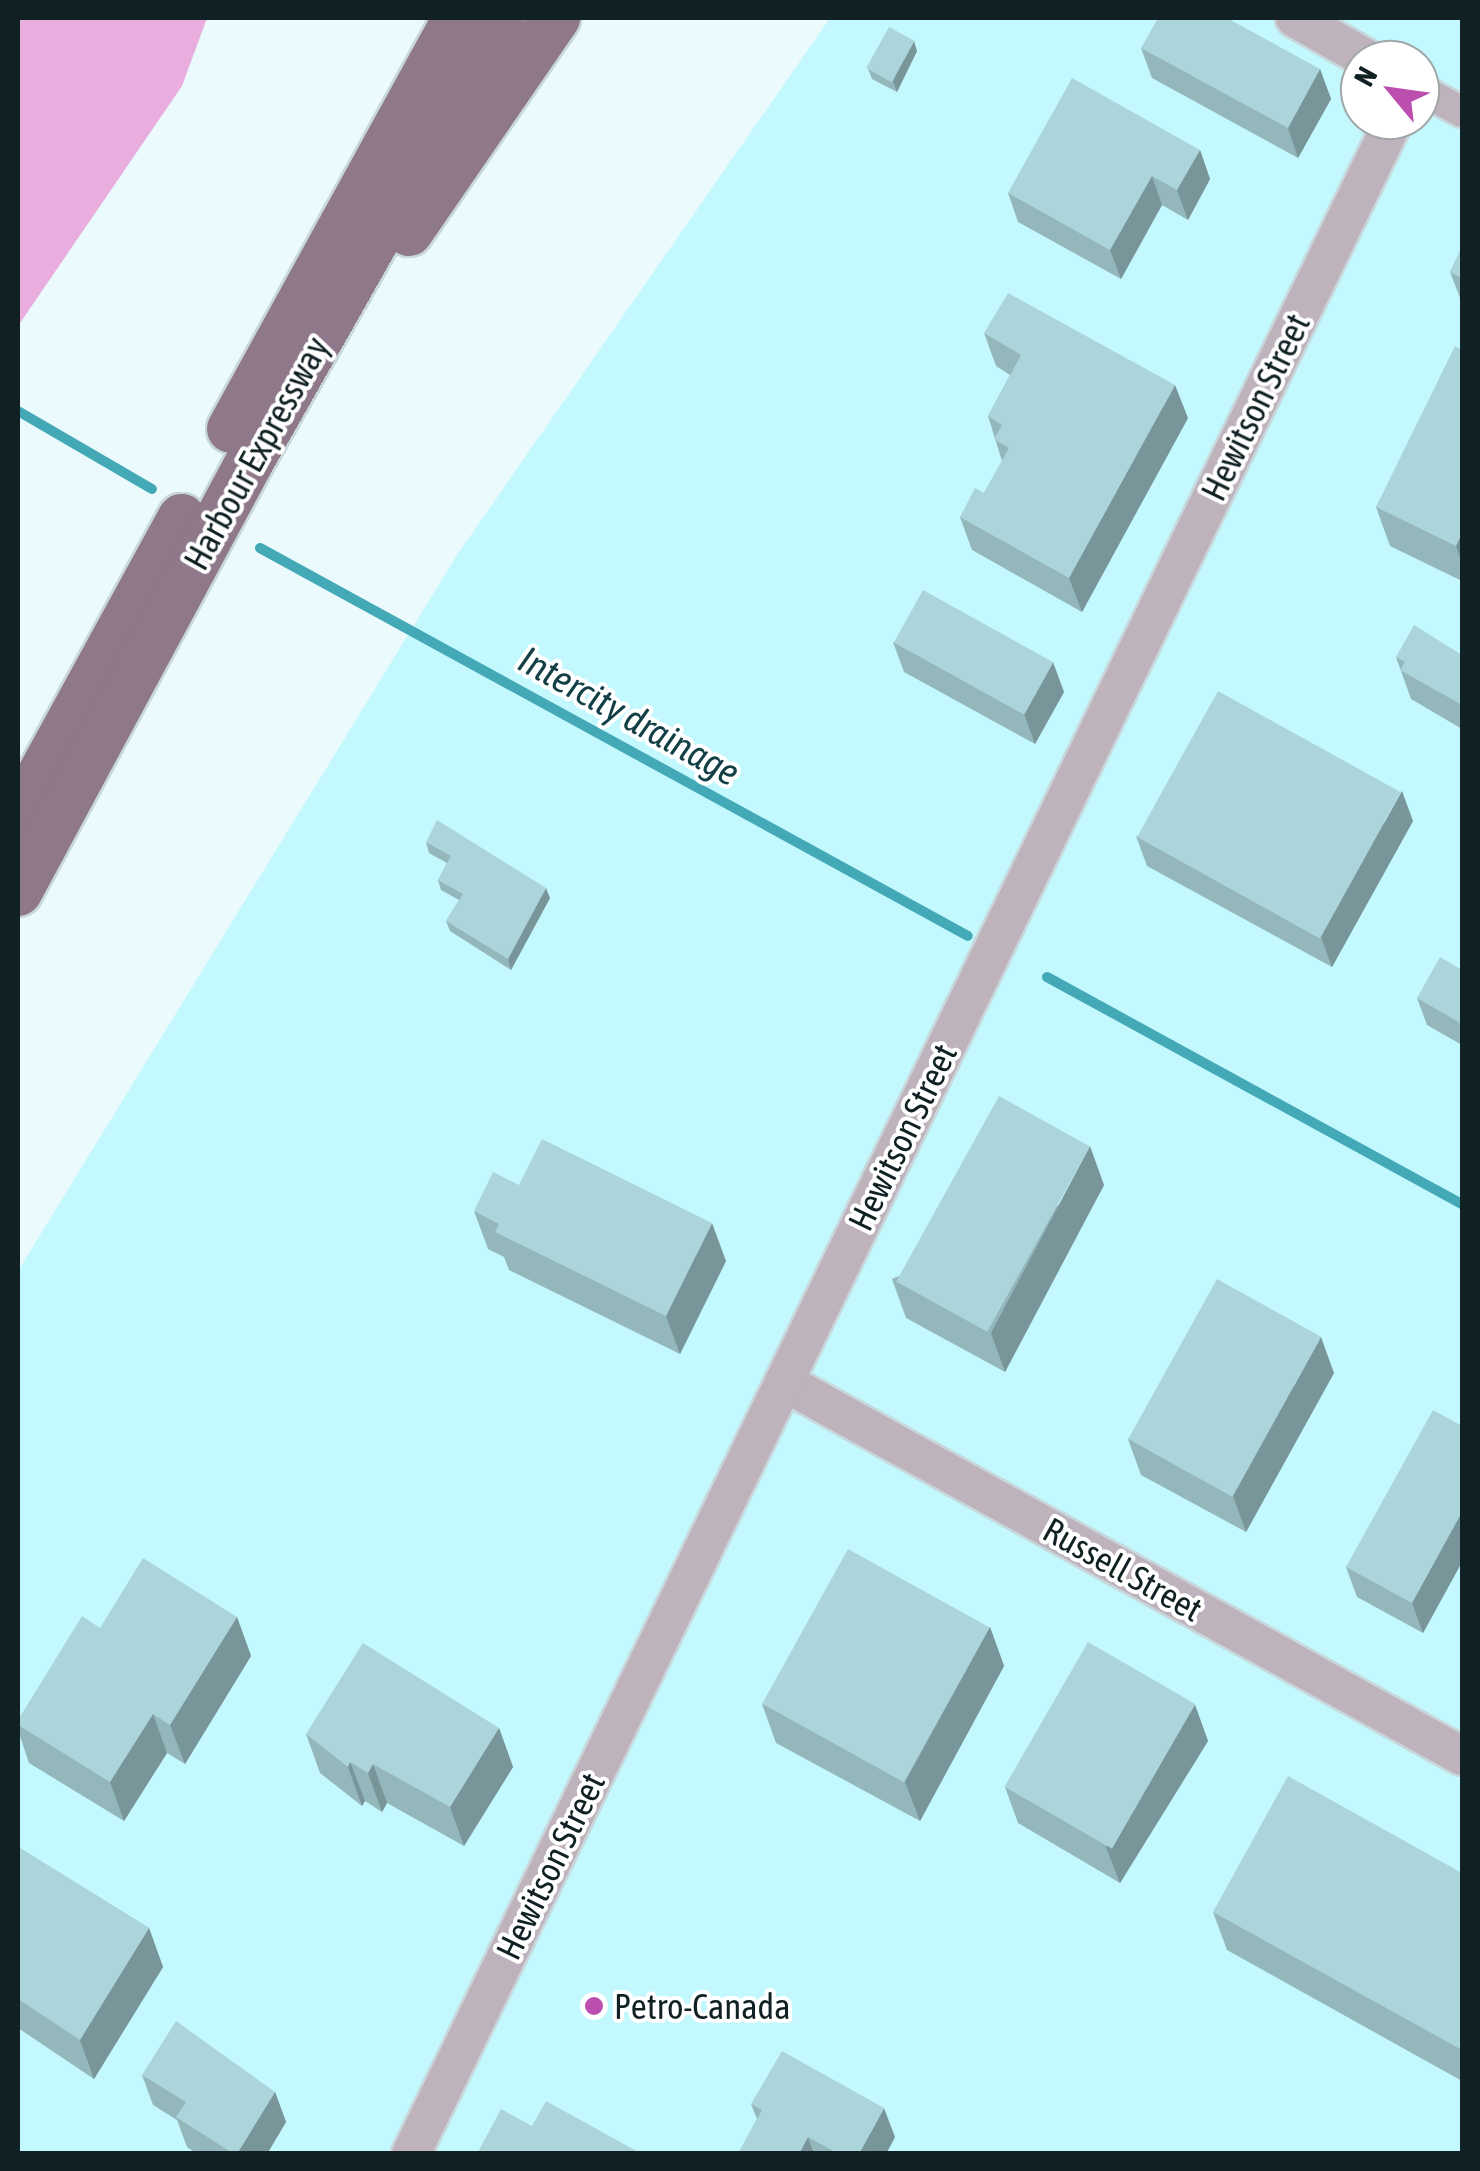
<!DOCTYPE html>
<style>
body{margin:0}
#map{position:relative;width:1480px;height:2171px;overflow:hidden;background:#eafafd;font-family:"Asap Condensed",sans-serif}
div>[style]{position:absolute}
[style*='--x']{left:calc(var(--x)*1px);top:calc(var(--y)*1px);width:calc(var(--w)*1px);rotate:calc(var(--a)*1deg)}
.built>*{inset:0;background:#c3f8ff}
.forest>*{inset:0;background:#e9adde}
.stream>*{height:10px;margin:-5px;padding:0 5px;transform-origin:5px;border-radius:5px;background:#44a9b6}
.roads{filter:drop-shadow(2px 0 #c7d7da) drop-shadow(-2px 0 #c7d7da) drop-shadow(0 2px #c7d7da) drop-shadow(0 -2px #c7d7da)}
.minor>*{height:30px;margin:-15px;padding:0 15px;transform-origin:15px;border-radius:15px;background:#beb2bc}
.tertiary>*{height:38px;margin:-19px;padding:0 19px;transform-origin:19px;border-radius:19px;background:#beb2bc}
.primary>*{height:48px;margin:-24px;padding:0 24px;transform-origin:24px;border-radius:24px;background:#8e788a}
.wall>*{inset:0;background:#94b7bc}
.shaded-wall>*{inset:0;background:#789599}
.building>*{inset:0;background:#acd5db;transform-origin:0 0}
.dots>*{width:28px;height:28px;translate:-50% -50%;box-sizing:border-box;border:5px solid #fff;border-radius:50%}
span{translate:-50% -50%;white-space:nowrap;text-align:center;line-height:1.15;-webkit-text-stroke:8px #fff;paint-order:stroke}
.street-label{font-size:35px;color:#112123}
.poi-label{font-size:35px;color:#112123}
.left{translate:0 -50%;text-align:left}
.water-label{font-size:38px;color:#113f45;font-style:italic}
.frame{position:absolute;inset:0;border:20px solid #112123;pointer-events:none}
.north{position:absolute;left:1340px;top:40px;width:100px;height:100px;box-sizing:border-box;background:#fff;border:2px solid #a0a6a7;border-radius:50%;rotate:299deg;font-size:28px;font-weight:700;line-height:40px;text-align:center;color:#112123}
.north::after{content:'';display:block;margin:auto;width:35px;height:45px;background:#bb4eae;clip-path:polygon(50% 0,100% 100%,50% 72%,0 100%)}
</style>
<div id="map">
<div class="built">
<i style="clip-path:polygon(evenodd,830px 18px,1462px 18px,1462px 2153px,18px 2153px,18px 1271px,457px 555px,830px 18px,1360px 60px,1420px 60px,1420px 120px,1360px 120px,1360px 60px)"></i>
</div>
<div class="forest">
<i style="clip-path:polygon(18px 18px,207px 18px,182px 86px,18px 326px)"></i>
</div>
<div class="stream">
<i style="--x:18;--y:411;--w:155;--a:30.2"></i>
<i style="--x:260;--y:548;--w:807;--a:28.72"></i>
<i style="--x:1047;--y:977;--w:473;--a:28.7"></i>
</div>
<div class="roads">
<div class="minor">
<i style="--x:1420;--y:89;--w:48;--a:28.7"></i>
</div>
<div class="tertiary">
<i style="--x:1295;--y:18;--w:85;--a:29.6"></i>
<i style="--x:784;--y:1382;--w:774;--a:28.88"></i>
<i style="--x:411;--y:2154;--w:2259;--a:-64.21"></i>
</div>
<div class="primary">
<i style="--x:409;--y:232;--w:260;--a:-55.5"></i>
<i style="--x:231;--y:429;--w:469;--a:-61.2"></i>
<i style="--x:18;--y:817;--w:341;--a:-61.3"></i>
<i style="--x:18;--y:892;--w:489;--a:-61.7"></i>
<i style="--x:250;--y:461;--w:509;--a:-60.46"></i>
</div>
</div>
<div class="wall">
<i style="clip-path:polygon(1141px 48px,1320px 69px,1331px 99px,1298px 158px,1152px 78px)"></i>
<i style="clip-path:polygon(917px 51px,897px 92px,872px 79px,868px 69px)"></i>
<i style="clip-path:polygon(1200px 150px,1210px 179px,1188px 220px,1162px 205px,1121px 279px,1018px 222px,1008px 193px)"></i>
<i style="clip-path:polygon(1462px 247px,1462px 303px,1450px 272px)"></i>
<i style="clip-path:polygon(984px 333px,1188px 418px,1082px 612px,972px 550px,960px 517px,984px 493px,1002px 461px,988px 416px,1010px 375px,996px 366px)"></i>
<i style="clip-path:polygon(1462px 350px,1462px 581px,1390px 546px,1376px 507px)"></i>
<i style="clip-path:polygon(893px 642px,1064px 692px,1035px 744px,904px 672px)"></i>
<i style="clip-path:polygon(1462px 655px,1462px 729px,1411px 699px,1396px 657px)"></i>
<i style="clip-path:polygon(1413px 821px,1332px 967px,1147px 866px,1136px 836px)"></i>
<i style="clip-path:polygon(426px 842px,550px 898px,511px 970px,450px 931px,446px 921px,459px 900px,441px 890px,438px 880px,447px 863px,429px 853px)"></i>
<i style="clip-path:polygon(1462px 970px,1462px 1045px,1427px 1025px,1417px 998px)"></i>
<i style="clip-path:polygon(1104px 1185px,1005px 1372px,906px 1318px,892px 1279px)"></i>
<i style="clip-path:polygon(474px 1211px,726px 1261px,680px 1354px,509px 1270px,504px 1257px,488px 1249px)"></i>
<i style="clip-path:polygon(1334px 1373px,1246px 1532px,1141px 1475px,1128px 1439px)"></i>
<i style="clip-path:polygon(1462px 1426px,1462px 1562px,1423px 1633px,1357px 1597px,1346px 1567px)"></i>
<i style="clip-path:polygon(237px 1617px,251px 1656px,185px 1764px,167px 1753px,124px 1821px,29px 1763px,18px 1730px,18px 1720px,100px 1628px)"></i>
<i style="clip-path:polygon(990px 1627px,1004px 1666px,920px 1821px,776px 1743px,762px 1704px)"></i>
<i style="clip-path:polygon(1195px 1705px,1208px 1741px,1120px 1883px,1018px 1823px,1005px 1787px)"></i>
<i style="clip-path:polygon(499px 1728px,513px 1767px,464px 1846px,387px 1803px,382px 1812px,365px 1801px,362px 1806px,320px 1773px,306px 1734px)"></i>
<i style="clip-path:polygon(18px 1847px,149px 1928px,163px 1967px,94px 2079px,18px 2028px)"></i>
<i style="clip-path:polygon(1462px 1873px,1462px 2081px,1227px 1950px,1213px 1912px)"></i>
<i style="clip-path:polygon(142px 2075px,275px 2092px,286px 2122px,267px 2154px,197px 2154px,187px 2147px,177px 2120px,153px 2105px)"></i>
<i style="clip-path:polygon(751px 2104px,895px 2137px,886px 2154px,738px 2154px,757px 2119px)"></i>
</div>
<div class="shaded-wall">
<i style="clip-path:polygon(914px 41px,917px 51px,897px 92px,893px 81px)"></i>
<i style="clip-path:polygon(1320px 69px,1331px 99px,1298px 158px,1288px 128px)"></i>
<i style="clip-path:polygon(1200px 150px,1210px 179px,1188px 220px,1177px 190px)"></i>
<i style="clip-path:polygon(1152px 176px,1162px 205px,1121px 279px,1110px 250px)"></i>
<i style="clip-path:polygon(1175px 385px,1188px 418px,1082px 612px,1069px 578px)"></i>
<i style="clip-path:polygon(1462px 533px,1462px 563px,1456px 546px)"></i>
<i style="clip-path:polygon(1053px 662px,1064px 692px,1035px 744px,1024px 714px)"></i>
<i style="clip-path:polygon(1402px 791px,1413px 821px,1332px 967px,1321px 937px)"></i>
<i style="clip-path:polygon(546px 888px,550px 898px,511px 970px,508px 959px)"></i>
<i style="clip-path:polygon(1090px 1146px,1104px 1185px,1005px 1372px,991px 1333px)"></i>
<i style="clip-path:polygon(712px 1223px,726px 1261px,680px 1354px,666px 1316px)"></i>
<i style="clip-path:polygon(1321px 1337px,1334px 1373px,1246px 1532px,1233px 1496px)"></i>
<i style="clip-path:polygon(1462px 1512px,1462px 1562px,1423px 1633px,1412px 1603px)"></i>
<i style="clip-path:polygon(237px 1617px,251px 1656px,185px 1764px,170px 1725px)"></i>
<i style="clip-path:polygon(990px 1627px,1004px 1666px,920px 1821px,905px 1782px)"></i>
<i style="clip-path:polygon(1195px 1705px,1208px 1741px,1120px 1883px,1106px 1847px)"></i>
<i style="clip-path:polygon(153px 1714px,167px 1753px,124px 1821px,110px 1782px)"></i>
<i style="clip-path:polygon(499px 1728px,513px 1767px,464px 1846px,450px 1807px)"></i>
<i style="clip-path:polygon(350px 1762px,365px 1801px,362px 1806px,348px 1767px)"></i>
<i style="clip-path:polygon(373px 1764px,387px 1803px,382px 1812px,368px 1773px)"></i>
<i style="clip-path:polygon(149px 1928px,163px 1967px,94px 2079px,80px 2040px)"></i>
<i style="clip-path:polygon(275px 2092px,286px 2122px,267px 2154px,237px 2154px)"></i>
<i style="clip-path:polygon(884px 2108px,895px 2137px,886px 2154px,859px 2154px)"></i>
<i style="clip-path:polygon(808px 2137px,814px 2154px,799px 2154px)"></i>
</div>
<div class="building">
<i style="clip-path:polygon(1158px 18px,1227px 18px,1320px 69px,1288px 128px,1141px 48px)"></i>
<i style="left:889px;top:27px;width:29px;height:47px;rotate:29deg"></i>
<i style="clip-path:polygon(1072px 78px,1200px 150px,1177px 190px,1152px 176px,1110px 250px,1008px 193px)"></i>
<i style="clip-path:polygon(1462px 247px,1462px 278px,1450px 272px)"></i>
<i style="clip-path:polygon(1008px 293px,1175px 385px,1069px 578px,960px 517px,975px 488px,984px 493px,1009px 448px,994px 439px,1002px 425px,988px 416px,1021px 355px,984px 333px)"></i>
<i style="clip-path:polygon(1455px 346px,1462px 350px,1462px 533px,1456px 546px,1376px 507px)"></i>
<i style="left:923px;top:590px;width:149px;height:60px;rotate:29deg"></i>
<i style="clip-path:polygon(1414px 625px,1462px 655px,1462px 705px,1400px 670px,1405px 662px,1396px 657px)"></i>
<i style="left:1218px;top:691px;width:209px;height:167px;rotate:29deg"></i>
<i style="clip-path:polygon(437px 820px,546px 888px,508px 959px,446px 921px,463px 894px,438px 880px,451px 856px,426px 842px)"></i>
<i style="clip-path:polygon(1440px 957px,1462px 970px,1462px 1024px,1417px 998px)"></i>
<i style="left:999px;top:1096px;width:104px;height:212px;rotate:29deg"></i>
<i style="clip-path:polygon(542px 1139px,712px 1223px,666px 1316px,495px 1232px,499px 1224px,474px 1211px,493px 1172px,519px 1185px)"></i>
<i style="left:1217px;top:1279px;width:119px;height:183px;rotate:29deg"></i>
<i style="clip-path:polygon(1433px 1410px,1462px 1426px,1462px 1512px,1412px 1603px,1346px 1567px)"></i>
<i style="left:848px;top:1549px;width:162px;height:177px;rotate:29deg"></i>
<i style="clip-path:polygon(143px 1558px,237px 1617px,170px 1725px,153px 1714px,110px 1782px,18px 1725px,18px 1720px,82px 1616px,100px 1628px)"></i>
<i style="left:1088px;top:1642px;width:124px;height:167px;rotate:30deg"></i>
<i style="clip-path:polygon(363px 1643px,499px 1728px,450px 1807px,373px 1764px,368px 1773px,350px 1762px,348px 1767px,306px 1734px)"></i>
<i style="clip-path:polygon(1288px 1776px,1462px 1873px,1462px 2050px,1213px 1912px)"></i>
<i style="clip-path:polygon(18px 1847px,149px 1928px,80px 2040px,18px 1999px)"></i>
<i style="clip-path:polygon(176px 2021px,275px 2092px,237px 2154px,234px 2154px,176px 2117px,186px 2102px,142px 2075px)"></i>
<i style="clip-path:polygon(782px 2051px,884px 2108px,859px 2154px,839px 2154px,808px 2137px,799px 2154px,738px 2154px,762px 2110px,751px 2104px)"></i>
<i style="clip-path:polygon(546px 2101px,642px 2154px,477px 2154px,501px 2109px,532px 2126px)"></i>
</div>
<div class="dots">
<i style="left:594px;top:2006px;background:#bb4eae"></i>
</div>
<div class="street-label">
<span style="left:1255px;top:407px;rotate:-64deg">Hewitson Street</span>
<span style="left:256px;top:453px;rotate:-61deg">Harbour Expressway</span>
<span style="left:902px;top:1137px;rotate:-64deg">Hewitson Street</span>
<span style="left:1123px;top:1569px;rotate:29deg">Russell Street</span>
<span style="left:550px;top:1866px;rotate:-64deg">Hewitson Street</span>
</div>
<div class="poi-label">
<span class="left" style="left:614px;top:2006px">Petro-Canada</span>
</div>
<div class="water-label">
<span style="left:629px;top:716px;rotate:29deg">Intercity drainage</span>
</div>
<div class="frame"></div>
<div class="north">N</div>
</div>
